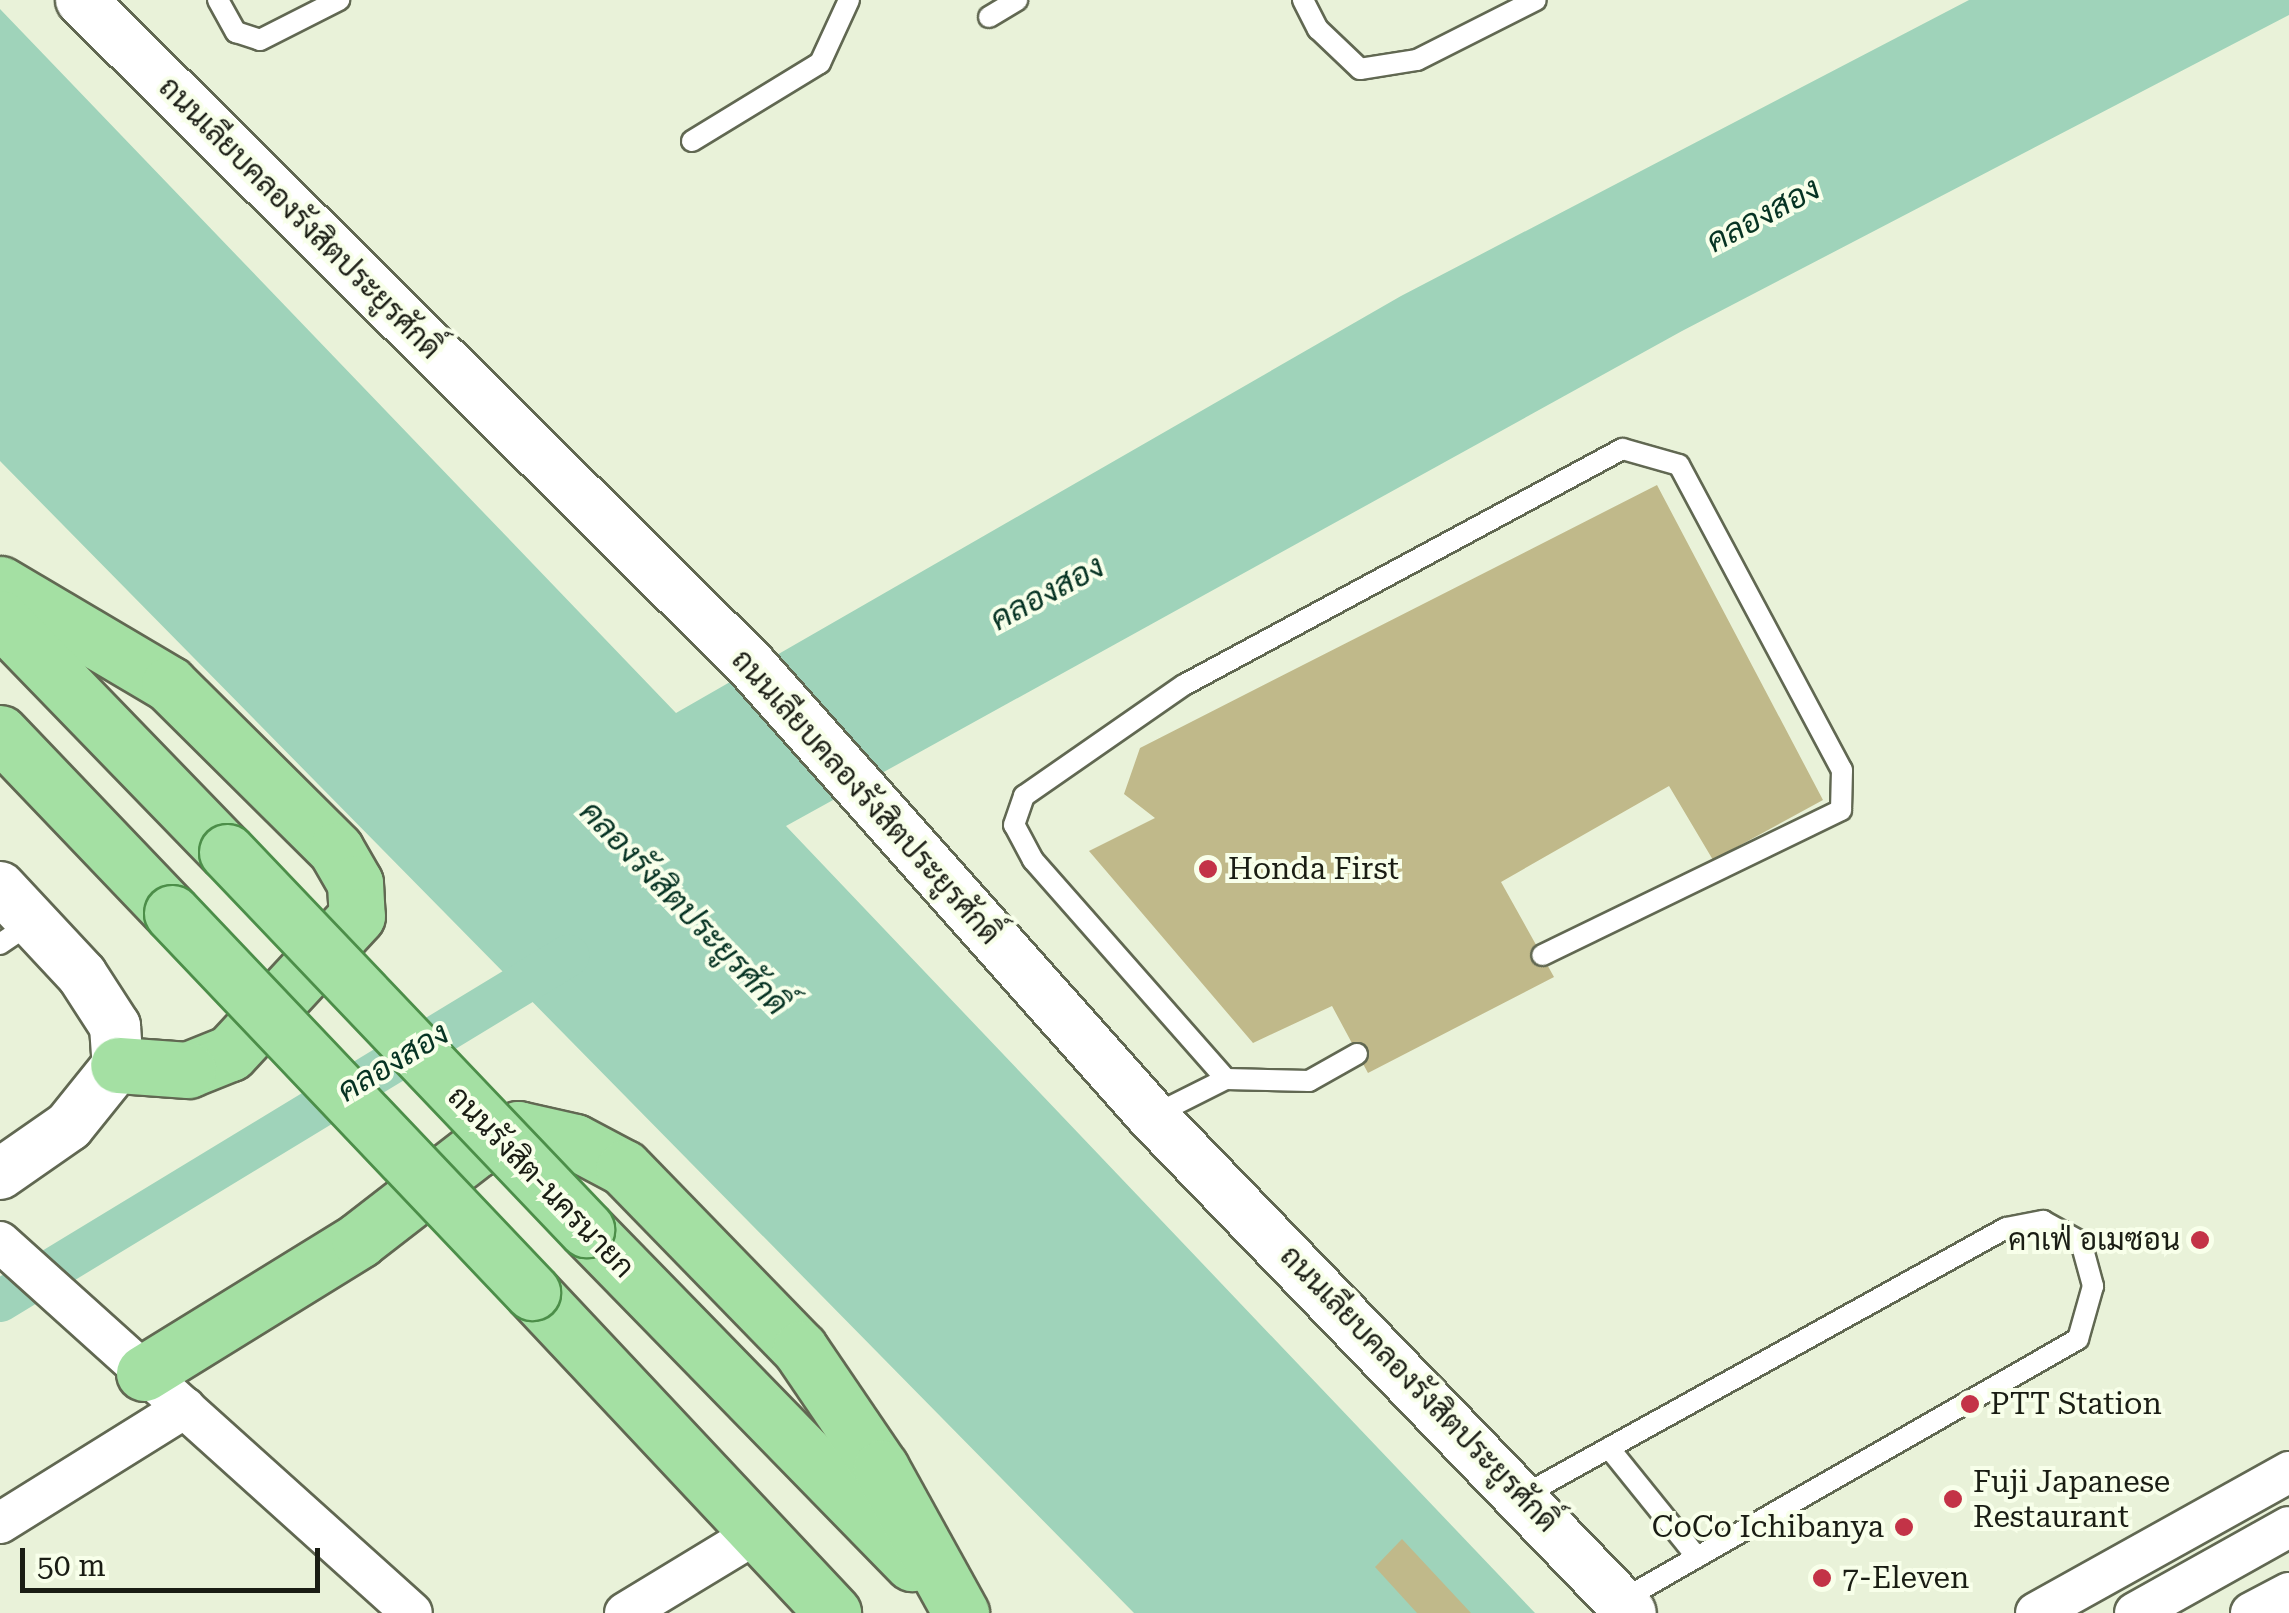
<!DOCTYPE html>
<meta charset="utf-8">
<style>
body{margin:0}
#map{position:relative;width:2289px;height:1613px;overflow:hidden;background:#e9f2d9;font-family:"Roboto Serif",Sarabun,serif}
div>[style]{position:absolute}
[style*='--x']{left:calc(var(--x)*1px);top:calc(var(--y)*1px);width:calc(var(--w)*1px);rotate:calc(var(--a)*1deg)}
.water>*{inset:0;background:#9fd3ba}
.canal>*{height:42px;margin:-21px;padding:0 21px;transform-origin:21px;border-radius:21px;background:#9fd3ba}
.building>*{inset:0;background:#c0b98a}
.roads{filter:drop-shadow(2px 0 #616852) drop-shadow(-2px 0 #616852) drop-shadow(0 2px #616852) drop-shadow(0 -2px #616852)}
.service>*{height:20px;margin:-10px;padding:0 10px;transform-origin:10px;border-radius:10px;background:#fff}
.minor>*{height:40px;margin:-20px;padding:0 20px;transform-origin:20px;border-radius:20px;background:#fff}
.tertiary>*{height:50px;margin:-25px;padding:0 25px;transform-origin:25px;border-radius:25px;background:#fff}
.primary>*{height:55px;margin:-27.5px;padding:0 27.5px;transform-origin:27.5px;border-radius:27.5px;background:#a4e0a3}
.bridges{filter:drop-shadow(2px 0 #4c8e49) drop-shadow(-2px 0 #4c8e49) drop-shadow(0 2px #4c8e49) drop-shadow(0 -2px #4c8e49)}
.primary-bridge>*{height:55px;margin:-27.5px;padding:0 27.5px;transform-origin:27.5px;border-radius:27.5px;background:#a4e0a3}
.dots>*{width:28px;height:28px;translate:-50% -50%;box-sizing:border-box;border:5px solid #f8ffea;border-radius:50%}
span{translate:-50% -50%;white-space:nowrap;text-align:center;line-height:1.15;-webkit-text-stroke:8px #f8ffea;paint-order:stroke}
.street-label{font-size:30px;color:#1a1d14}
.poi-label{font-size:30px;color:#1a1d14}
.left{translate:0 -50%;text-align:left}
.right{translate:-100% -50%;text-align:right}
.water-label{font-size:32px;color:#063323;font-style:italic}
.scale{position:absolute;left:20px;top:1548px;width:300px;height:45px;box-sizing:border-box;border:5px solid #1a1d14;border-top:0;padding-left:12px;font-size:30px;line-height:35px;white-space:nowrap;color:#1a1d14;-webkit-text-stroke:8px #f8ffea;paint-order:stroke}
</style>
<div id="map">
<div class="water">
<i style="clip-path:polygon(1969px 0,2289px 0,2289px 15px,1682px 331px,786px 826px,1535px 1613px,1134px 1613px,0 461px,0 9px,676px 713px,1401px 296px)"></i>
</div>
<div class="canal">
<i style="--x:0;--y:1301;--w:665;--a:-31.27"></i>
</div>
<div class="building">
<i style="clip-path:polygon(1657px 485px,1823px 800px,1713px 860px,1669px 786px,1501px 882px,1554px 977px,1368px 1073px,1332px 1006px,1253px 1043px,1089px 851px,1155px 818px,1124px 794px,1140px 748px)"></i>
<i style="clip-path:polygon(1402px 1539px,1471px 1613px,1417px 1613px,1375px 1567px)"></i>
</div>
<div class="roads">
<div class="service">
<i style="--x:218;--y:0;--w:37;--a:61"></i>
<i style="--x:236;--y:32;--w:25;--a:18"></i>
<i style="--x:260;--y:40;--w:89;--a:-26.9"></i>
<i style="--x:1303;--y:0;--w:33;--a:63"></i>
<i style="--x:1318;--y:29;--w:58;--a:43.6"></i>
<i style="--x:1360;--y:69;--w:58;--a:-9"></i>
<i style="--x:1417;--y:60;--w:133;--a:-26.8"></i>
<i style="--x:989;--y:17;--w:33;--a:-31"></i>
<i style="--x:692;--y:141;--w:150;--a:-31.4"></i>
<i style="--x:820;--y:63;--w:69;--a:-65.3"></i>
<i style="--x:0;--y:944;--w:37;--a:-34"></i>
<i style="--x:1226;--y:1079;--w:292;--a:-131.4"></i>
<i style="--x:1033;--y:860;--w:40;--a:-118"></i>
<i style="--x:1014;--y:825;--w:31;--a:-71"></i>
<i style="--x:1024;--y:796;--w:195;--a:-34.8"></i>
<i style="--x:1184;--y:685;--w:498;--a:-28.3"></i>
<i style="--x:1623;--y:449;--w:58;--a:15.9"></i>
<i style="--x:1679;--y:465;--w:346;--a:61.9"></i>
<i style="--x:1842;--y:770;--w:40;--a:91.4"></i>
<i style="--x:1841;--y:810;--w:332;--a:154.1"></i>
<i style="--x:1154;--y:1115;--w:80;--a:-26.6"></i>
<i style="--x:1226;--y:1079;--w:83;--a:1.4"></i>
<i style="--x:1309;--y:1081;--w:55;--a:-29.4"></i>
<i style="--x:1609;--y:1448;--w:140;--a:51.1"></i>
<i style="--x:1524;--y:1495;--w:551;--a:-28.98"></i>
<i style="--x:2006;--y:1228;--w:38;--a:-11"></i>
<i style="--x:2043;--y:1221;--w:43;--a:28.9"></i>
<i style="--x:2081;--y:1242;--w:46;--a:74.7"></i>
<i style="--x:2093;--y:1286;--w:55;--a:105.8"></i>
<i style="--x:2078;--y:1339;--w:525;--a:150.21"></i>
</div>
<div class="minor">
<i style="--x:0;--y:1242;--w:554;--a:42"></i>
<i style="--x:0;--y:1523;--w:218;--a:-31.9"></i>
<i style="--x:625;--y:1613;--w:154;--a:-31.2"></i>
<i style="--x:2036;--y:1613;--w:290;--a:-29.1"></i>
<i style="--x:2135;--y:1613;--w:176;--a:-29.2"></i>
<i style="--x:2251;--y:1613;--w:43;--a:-27.8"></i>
</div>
<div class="tertiary">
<i style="--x:81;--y:0;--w:943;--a:44.79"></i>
<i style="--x:750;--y:664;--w:605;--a:48.35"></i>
<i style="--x:1152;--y:1116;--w:690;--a:46.06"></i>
<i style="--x:0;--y:887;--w:120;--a:47"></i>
<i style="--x:82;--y:975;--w:61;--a:57.1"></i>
<i style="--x:115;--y:1026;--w:39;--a:86"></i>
<i style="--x:118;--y:1065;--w:78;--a:128.8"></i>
<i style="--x:69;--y:1126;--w:84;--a:145.2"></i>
</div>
<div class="primary">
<i style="--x:0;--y:584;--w:196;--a:30.6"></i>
<i style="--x:169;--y:684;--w:235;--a:44.8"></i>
<i style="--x:336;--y:850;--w:38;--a:60"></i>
<i style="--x:355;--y:883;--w:33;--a:87"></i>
<i style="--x:357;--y:916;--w:187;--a:132.8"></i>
<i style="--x:230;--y:1053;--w:45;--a:158"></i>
<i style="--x:188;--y:1070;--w:70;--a:-175.9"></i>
<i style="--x:0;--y:618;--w:326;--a:45.9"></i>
<i style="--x:0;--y:733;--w:249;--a:46.3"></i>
<i style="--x:586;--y:1229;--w:467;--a:45.7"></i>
<i style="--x:532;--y:1292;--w:440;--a:46.8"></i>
<i style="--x:144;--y:1373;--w:253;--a:-31.7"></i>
<i style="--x:359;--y:1240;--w:147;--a:-37.8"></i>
<i style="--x:475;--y:1150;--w:48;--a:-26"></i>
<i style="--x:518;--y:1129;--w:58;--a:12.8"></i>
<i style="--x:575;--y:1142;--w:55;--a:28"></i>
<i style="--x:624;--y:1168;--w:252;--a:45.8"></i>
<i style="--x:800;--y:1349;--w:144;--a:55.8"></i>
<i style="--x:881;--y:1468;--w:166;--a:61.1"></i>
</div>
</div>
<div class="bridges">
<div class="primary-bridge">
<i style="--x:227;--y:852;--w:521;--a:46.4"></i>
<i style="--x:172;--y:913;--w:523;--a:46.47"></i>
</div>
</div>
<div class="dots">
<i style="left:1208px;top:869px;background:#c33347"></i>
<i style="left:2200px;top:1240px;background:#c33347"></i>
<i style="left:1970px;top:1404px;background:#c33347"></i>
<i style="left:1953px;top:1499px;background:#c33347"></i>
<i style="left:1904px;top:1527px;background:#c33347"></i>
<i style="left:1822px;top:1578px;background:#c33347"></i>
</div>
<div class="street-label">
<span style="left:300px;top:218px;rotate:45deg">ถนนเลียบคลองรังสิตประยูรศักดิ์</span>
<span style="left:866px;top:797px;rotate:48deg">ถนนเลียบคลองรังสิตประยูรศักดิ์</span>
<span style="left:541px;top:1182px;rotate:46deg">ถนนรังสิต-นครนายก</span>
<span style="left:1419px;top:1389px;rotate:46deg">ถนนเลียบคลองรังสิตประยูรศักดิ์</span>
</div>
<div class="poi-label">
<span class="left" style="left:1228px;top:869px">Honda First</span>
<span class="right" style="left:2180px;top:1240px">คาเฟ่ อเมซอน</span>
<span class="left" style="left:1990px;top:1404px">PTT Station</span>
<span class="left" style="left:1973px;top:1499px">Fuji Japanese<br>Restaurant</span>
<span class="right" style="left:1884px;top:1527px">CoCo Ichibanya</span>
<span class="left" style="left:1842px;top:1578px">7-Eleven</span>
</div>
<div class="water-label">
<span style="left:1763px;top:215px;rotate:-28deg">คลองสอง</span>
<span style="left:1047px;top:593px;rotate:-28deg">คลองสอง</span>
<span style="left:684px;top:908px;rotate:46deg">คลองรังสิตประยูรศักดิ์</span>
<span style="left:393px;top:1062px;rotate:-31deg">คลองสอง</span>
</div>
<div class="scale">50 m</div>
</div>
